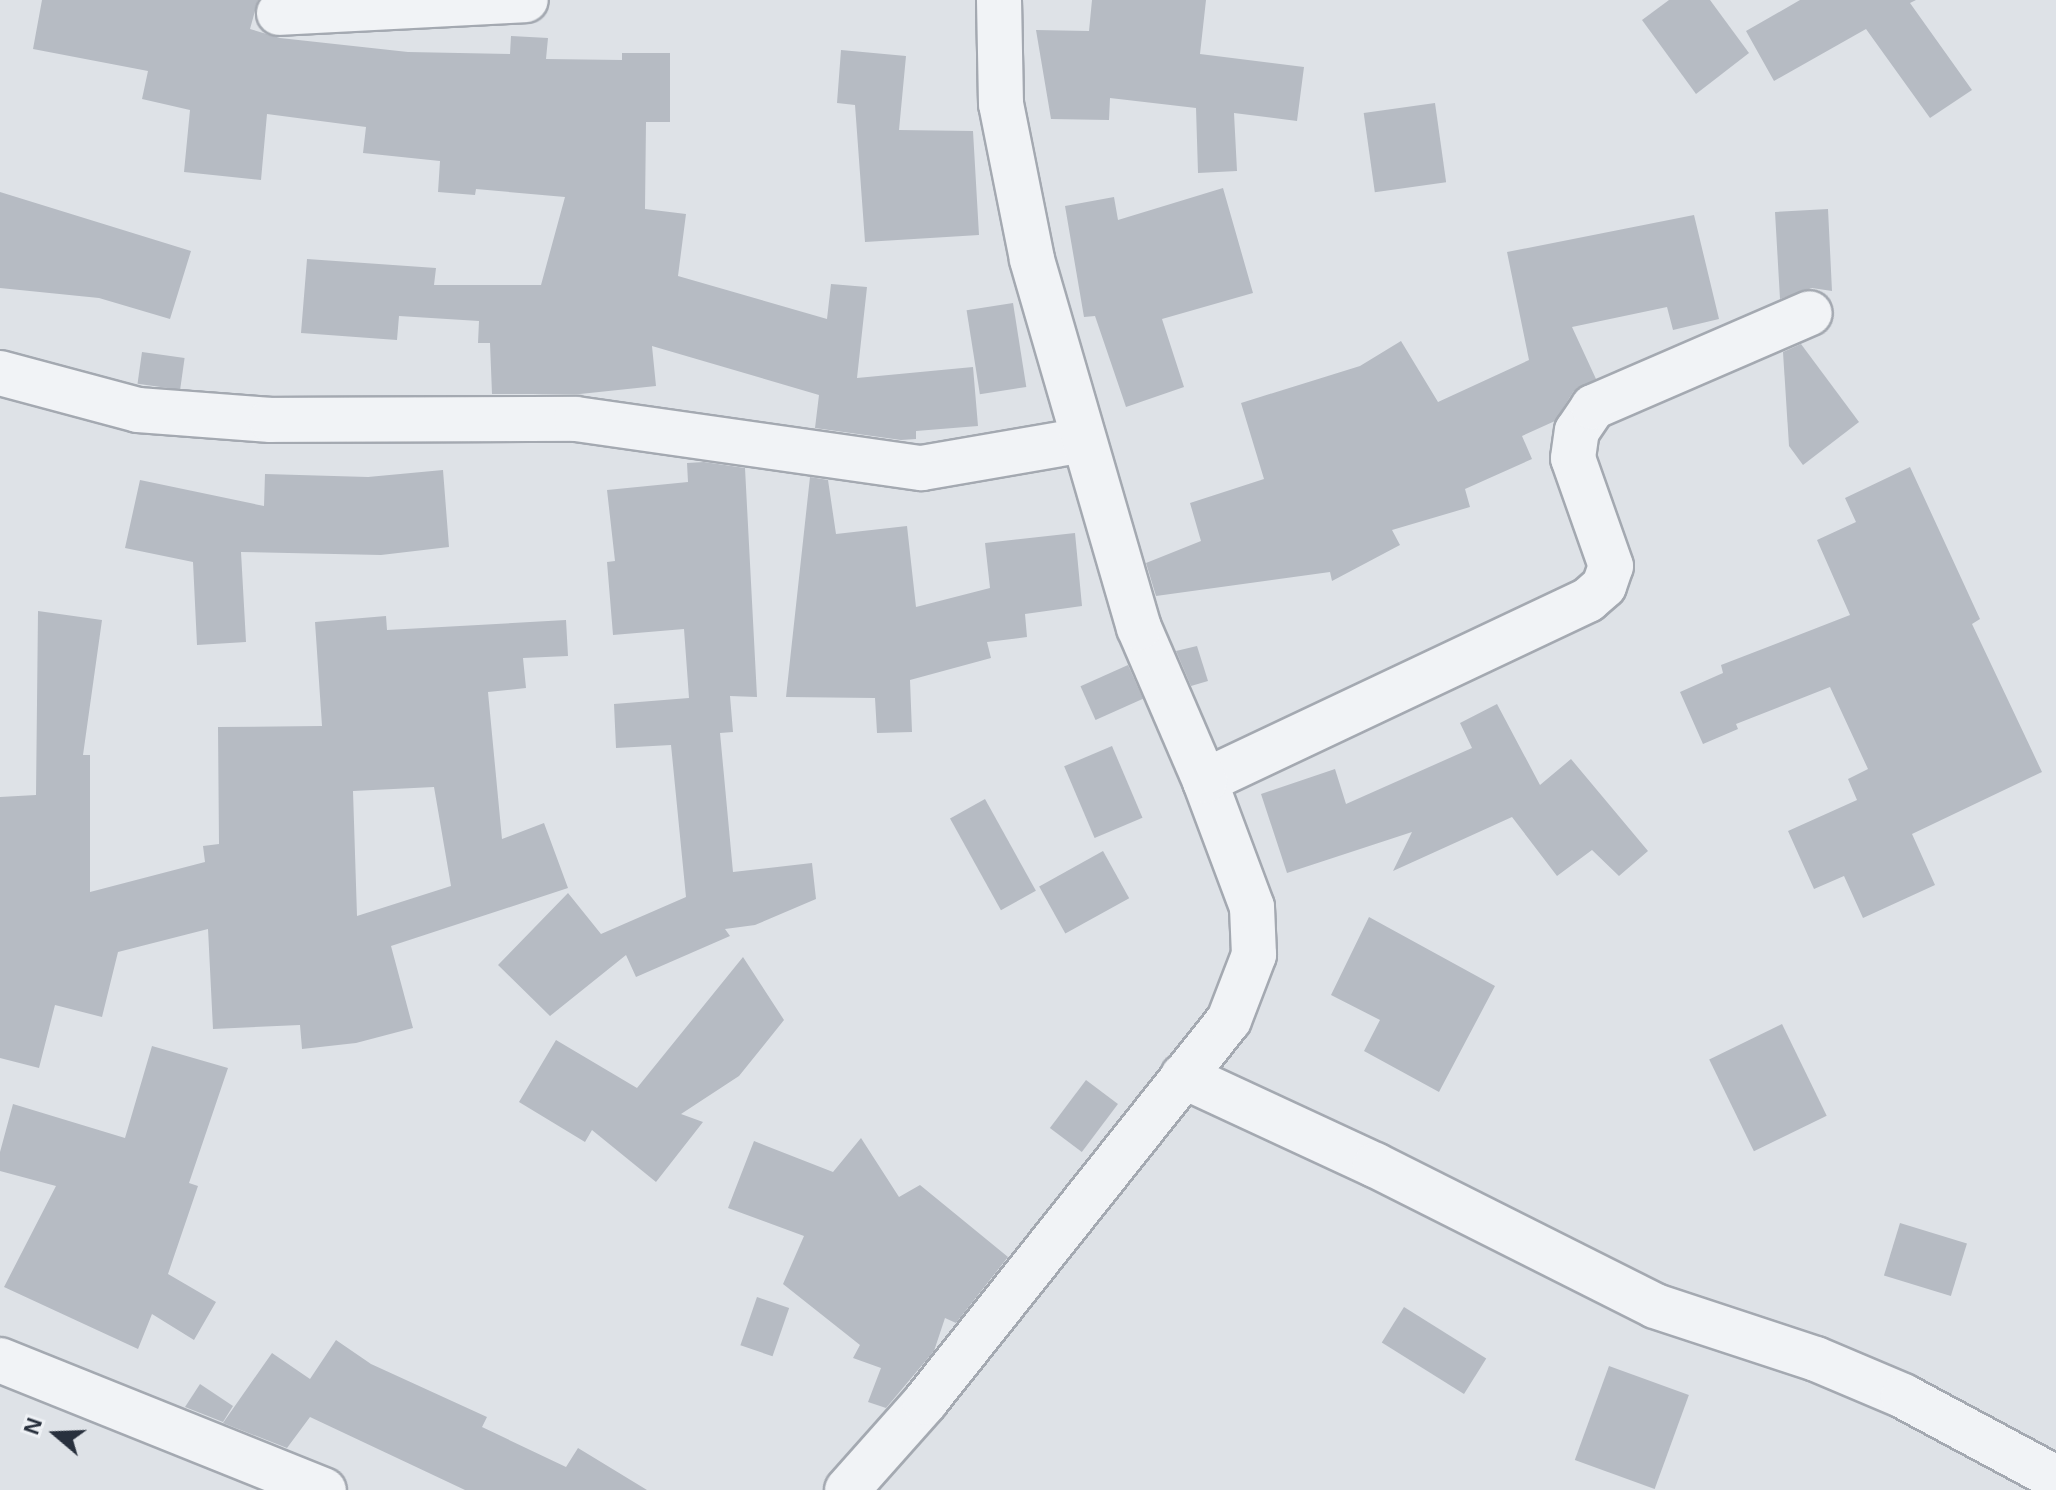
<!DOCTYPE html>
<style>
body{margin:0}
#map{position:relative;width:2056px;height:1490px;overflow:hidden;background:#dee2e7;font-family:Helvetica,sans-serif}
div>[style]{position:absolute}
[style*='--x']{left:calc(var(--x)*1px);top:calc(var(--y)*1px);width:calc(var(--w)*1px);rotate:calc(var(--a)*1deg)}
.building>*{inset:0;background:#b6bbc3;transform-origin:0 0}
.roads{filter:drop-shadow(2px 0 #a4a9b1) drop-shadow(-2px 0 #a4a9b1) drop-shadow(0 2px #a4a9b1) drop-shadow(0 -2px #a4a9b1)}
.street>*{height:44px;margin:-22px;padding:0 22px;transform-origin:22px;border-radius:22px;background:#f1f3f6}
span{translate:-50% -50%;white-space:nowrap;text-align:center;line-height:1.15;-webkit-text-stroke:7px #eef1f5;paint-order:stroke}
.north{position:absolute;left:16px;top:1394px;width:80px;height:80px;-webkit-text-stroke:6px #eef1f5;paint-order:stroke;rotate:289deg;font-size:22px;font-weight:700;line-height:32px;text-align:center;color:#28303d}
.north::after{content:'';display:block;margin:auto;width:28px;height:36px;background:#28303d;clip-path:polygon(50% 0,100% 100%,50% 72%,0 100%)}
</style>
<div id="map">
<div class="building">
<i style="clip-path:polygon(42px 0,258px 0,250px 29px,280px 38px,408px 52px,510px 54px,511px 36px,548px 38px,546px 59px,622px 60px,622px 53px,670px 53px,670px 122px,646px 122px,645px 209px,686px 214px,678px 276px,827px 319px,831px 284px,867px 287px,857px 378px,973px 367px,978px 426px,916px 431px,916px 439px,901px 440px,815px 428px,819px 395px,652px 346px,656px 386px,580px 394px,492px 394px,490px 343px,478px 343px,479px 321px,399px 316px,397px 340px,301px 333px,307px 259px,436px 268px,434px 285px,541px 285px,565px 197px,476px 189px,475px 195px,438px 192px,440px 161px,363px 153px,366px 127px,267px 114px,261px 180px,184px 172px,190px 110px,142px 99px,148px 71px,33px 49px)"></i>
<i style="clip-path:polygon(1092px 0,1206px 0,1200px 54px,1304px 67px,1297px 121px,1234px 113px,1237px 171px,1198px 173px,1196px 108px,1110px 98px,1109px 120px,1051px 119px,1036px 30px,1089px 31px)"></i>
<i style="clip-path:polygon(1669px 0,1710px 0,1749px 53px,1696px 94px,1642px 20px)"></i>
<i style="clip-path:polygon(1800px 0,1916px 0,1910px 3px,1972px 90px,1930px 118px,1866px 29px,1774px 81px,1746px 31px)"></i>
<i style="clip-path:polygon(841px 50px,906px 56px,899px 130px,973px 131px,979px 235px,865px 242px,855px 105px,837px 103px)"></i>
<i style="left:1435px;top:103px;width:80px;height:72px;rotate:82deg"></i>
<i style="clip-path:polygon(1223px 188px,1253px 293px,1162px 319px,1184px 387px,1126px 407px,1095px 316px,1084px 317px,1065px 206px,1114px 197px,1118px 220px)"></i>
<i style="clip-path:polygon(0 192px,191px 251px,170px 319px,99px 298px,0 288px)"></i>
<i style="clip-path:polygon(1828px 209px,1832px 291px,1812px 288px,1780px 299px,1775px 212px)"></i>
<i style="clip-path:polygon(1694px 215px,1719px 319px,1673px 330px,1667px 307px,1572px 327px,1596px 379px,1573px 392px,1555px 421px,1522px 436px,1532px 459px,1465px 489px,1470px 507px,1392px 530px,1400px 545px,1332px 581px,1330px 572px,1156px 596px,1146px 563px,1201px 541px,1190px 503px,1264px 479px,1241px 403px,1360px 366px,1401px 341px,1438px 402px,1529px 360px,1507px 252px)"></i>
<i style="left:1013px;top:303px;width:85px;height:47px;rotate:81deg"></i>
<i style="clip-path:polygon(1801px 344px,1859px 422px,1803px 465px,1789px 446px,1783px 352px)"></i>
<i style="left:142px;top:352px;width:43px;height:32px;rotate:8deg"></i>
<i style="clip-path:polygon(704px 462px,745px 468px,757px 697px,730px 696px,733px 732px,720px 733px,733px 872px,812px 863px,816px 899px,755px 925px,725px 929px,730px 936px,636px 977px,626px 955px,550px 1016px,498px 965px,568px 893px,601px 934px,686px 897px,671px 745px,616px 748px,614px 704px,689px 698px,684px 629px,613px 635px,607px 562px,615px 561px,607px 490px,688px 482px,687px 463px)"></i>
<i style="clip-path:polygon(1910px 467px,1980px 619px,1972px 624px,2042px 772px,1912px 834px,1935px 885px,1863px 918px,1844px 876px,1814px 889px,1788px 831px,1857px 800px,1848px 779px,1868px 769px,1830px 687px,1736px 724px,1738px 729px,1703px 744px,1680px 692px,1723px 673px,1721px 665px,1850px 615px,1817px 540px,1856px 522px,1845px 498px)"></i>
<i style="clip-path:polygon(443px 470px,449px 547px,381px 555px,241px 552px,246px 642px,197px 645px,193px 562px,125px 548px,140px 480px,264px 506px,265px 474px,368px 477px)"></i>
<i style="clip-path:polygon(810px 477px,828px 480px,836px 534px,907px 526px,916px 607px,990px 588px,985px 543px,1075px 533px,1082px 606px,1025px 614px,1027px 637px,987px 642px,991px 658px,910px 680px,912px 732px,877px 733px,875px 698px,786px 697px)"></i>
<i style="clip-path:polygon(evenodd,38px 611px,102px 620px,83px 755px,90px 755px,90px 892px,205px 862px,203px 846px,219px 844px,218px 727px,322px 726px,315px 622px,386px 616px,387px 630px,566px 620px,568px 656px,523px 658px,526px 688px,488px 692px,502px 839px,544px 823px,568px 888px,391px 946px,413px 1028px,356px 1043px,302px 1049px,300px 1025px,213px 1029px,208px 929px,118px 952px,102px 1017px,55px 1005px,39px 1068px,0 1058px,0 797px,36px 795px,38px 611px,434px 787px,451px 886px,357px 916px,353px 791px,434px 787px)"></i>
<i style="clip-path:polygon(1197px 646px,1208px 681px,1191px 686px,1176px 651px)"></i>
<i style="left:1128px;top:665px;width:37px;height:52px;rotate:66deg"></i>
<i style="clip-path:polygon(1497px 704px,1540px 785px,1571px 759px,1648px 851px,1619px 876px,1592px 850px,1557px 876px,1512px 817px,1393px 871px,1412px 832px,1287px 873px,1261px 794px,1335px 769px,1346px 804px,1472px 748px,1460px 723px)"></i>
<i style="left:1112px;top:746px;width:78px;height:52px;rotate:67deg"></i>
<i style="left:985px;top:799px;width:105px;height:40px;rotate:61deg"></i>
<i style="left:1103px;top:851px;width:54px;height:73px;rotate:61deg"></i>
<i style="clip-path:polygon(1369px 917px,1495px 986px,1439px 1092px,1364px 1051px,1380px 1020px,1331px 995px)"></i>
<i style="clip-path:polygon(743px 957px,784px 1020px,739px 1076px,681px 1114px,703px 1122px,656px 1182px,592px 1130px,585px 1142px,519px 1102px,556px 1040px,637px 1088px)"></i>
<i style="left:1782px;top:1024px;width:102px;height:81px;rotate:64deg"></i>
<i style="clip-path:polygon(152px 1046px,228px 1068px,189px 1183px,198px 1186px,168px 1274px,216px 1302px,194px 1340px,152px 1314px,138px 1349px,4px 1287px,56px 1186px,0 1171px,0 1152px,13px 1104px,125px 1138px)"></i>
<i style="left:1086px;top:1080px;width:40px;height:60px;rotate:37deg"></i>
<i style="clip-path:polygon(861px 1138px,899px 1197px,920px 1185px,1008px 1257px,956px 1323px,945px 1318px,934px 1351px,886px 1408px,868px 1402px,881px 1368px,853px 1358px,860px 1345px,783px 1284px,804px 1236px,728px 1208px,754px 1141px,833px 1172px)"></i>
<i style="left:1900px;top:1223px;width:70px;height:55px;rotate:17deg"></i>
<i style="left:757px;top:1297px;width:34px;height:51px;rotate:19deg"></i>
<i style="left:1404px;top:1307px;width:97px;height:42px;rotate:32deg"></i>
<i style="clip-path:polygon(336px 1340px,371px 1364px,487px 1417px,482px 1427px,566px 1467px,578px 1448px,647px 1490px,465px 1490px,310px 1417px,287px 1448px,223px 1423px,272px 1353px,310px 1379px)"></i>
<i style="left:1609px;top:1366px;width:85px;height:100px;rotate:20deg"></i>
<i style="clip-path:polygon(200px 1384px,233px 1406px,223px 1422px,185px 1407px)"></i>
</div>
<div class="roads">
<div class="street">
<i style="--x:279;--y:13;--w:247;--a:-3"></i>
<i style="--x:0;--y:373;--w:143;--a:15"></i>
<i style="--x:138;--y:410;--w:133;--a:4.3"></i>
<i style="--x:271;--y:420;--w:305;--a:-0.2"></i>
<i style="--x:576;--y:419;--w:349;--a:8.1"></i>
<i style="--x:922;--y:468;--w:164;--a:-9.8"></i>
<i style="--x:1205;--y:781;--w:424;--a:-25.3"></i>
<i style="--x:1588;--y:600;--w:21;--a:-41"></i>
<i style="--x:1604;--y:586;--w:21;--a:-71"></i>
<i style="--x:1611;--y:566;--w:114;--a:-109.4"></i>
<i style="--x:1573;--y:458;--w:27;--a:-82"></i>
<i style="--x:1577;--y:431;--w:29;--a:-56"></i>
<i style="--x:1593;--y:407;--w:236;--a:-23.4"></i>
<i style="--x:1183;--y:1076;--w:212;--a:24.9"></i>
<i style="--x:1375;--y:1165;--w:313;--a:26.7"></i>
<i style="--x:1655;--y:1306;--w:169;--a:18.2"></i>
<i style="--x:1816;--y:1359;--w:95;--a:23"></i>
<i style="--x:1903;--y:1396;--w:174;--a:28.2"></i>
<i style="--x:0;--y:1360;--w:349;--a:21.9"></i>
<i style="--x:847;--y:1490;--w:118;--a:-48.4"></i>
<i style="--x:925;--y:1402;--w:488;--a:-51.5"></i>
<i style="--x:1229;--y:1020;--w:70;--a:-69"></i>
<i style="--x:1254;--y:955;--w:48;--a:-92.4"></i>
<i style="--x:1252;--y:907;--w:134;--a:-110.5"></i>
<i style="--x:1205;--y:781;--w:167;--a:-113.3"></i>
<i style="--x:1139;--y:628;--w:384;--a:-106.2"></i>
<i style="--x:1032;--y:259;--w:158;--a:-101.3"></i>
<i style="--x:1001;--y:104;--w:104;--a:-91.1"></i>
</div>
</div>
<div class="north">N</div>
</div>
